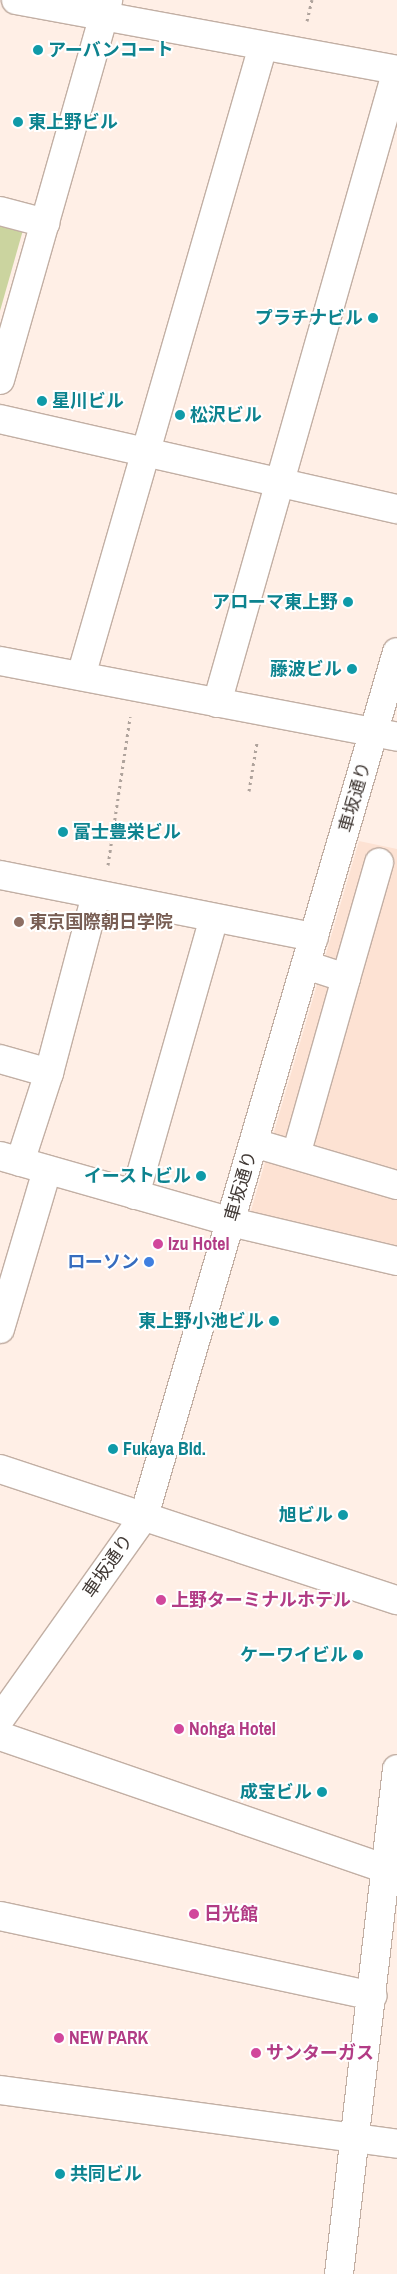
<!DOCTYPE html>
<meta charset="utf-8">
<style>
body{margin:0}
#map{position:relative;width:397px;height:2274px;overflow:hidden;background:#ffefe6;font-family:"Archivo Narrow","Noto Sans JP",sans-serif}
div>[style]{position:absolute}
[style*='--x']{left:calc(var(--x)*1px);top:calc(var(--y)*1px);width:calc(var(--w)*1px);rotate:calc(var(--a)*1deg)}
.built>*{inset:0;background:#fde2d3}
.green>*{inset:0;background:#cbd49f}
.path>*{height:3px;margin-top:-1.5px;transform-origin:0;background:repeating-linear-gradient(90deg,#afa39c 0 2.5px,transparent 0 6.5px)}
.roads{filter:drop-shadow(1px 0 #c2afa4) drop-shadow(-1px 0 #c2afa4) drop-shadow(0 1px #c2afa4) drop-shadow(0 -1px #c2afa4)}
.minor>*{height:28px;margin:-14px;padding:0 14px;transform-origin:14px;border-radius:14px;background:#fff}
.dots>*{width:14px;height:14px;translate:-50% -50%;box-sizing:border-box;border:2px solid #fff;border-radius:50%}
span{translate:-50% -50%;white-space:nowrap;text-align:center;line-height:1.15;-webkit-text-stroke:4px #fff;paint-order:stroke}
.culture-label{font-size:18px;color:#0d838f;font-weight:700}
.left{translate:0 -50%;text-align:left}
.right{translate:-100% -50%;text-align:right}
.street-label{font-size:18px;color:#413935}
.education-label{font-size:18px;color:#785e54;font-weight:700}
.hotel-label{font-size:18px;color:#b23c85;font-weight:700}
.shop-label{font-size:18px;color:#366cbe;font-weight:700}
</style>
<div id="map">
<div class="built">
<i style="clip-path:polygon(359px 841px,397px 849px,397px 1249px,250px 1214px)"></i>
</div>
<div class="green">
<i style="clip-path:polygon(0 224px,23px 230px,0 311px)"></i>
</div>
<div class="path">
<i style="--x:307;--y:21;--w:22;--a:-77"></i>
<i style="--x:249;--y:791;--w:50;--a:-80.7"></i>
<i style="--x:108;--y:865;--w:150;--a:-81.5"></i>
</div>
<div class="roads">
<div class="minor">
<i style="--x:16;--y:0;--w:387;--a:10.4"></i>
<i style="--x:0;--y:211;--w:47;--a:14.9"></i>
<i style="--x:0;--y:380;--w:395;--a:-74.1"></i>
<i style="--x:0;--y:419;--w:407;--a:12.8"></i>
<i style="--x:0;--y:661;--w:404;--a:10.8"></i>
<i style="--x:81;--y:676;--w:656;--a:-73.89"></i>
<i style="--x:217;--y:703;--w:658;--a:-74.13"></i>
<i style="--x:0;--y:875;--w:320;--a:11.2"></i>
<i style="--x:346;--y:978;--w:120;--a:-74"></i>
<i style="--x:0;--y:1059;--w:51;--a:15.9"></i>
<i style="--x:254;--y:1143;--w:149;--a:16.4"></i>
<i style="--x:296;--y:1155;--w:184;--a:-74.2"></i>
<i style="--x:346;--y:978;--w:42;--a:-162"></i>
<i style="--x:0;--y:1156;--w:240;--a:15.9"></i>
<i style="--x:231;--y:1222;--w:171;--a:13.2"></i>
<i style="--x:20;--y:1162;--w:94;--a:-72"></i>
<i style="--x:49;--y:1073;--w:184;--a:-75.2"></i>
<i style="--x:135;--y:1195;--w:288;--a:-74.1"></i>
<i style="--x:0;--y:1329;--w:166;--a:-73.5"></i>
<i style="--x:0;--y:1469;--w:418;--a:18.3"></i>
<i style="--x:0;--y:1719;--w:249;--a:-54.6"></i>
<i style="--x:144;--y:1516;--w:900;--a:-73.68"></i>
<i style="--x:0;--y:1736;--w:420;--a:19"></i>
<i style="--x:0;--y:1916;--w:381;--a:12.1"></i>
<i style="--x:0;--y:2090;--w:401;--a:7.7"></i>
<i style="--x:339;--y:2274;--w:508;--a:-83.45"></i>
</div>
</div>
<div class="dots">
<i style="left:38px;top:50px;background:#0f9aa8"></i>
<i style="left:18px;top:122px;background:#0f9aa8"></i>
<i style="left:373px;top:318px;background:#0f9aa8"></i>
<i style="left:42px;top:401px;background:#0f9aa8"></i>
<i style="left:180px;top:415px;background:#0f9aa8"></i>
<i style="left:348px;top:602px;background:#0f9aa8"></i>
<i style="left:352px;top:669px;background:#0f9aa8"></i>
<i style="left:63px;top:832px;background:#0f9aa8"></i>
<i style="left:19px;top:922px;background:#8d6e63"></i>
<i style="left:201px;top:1176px;background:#0f9aa8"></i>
<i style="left:158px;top:1244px;background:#d1479c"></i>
<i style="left:149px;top:1262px;background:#3f7fe0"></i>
<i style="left:274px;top:1321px;background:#0f9aa8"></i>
<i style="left:113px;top:1449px;background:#0f9aa8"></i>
<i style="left:343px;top:1515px;background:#0f9aa8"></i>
<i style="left:161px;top:1600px;background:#d1479c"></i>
<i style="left:358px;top:1655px;background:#0f9aa8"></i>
<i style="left:179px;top:1729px;background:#d1479c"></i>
<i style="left:322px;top:1792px;background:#0f9aa8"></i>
<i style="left:194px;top:1914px;background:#d1479c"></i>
<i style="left:59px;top:2038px;background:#d1479c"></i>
<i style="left:256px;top:2053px;background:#d1479c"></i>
<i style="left:60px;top:2174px;background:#0f9aa8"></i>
</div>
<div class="culture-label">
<span class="left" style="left:48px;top:50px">アーバンコート</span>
<span class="left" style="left:28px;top:122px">東上野ビル</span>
<span class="right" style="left:363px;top:318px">プラチナビル</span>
<span class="left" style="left:52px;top:401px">星川ビル</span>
<span class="left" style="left:190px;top:415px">松沢ビル</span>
<span class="right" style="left:338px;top:602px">アローマ東上野</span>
<span class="right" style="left:342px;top:669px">藤波ビル</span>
<span class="left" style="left:73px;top:832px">富士豊栄ビル</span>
<span class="right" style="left:191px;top:1176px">イーストビル</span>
<span class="right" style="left:264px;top:1321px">東上野小池ビル</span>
<span class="left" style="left:123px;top:1449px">Fukaya Bld.</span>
<span class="right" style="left:333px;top:1515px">旭ビル</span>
<span class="right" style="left:348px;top:1655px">ケーワイビル</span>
<span class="right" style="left:312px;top:1792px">成宝ビル</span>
<span class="left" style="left:70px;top:2174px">共同ビル</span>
</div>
<div class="street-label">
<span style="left:355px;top:797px;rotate:-74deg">車坂通り</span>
<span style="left:241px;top:1186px;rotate:-74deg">車坂通り</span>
<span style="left:108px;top:1566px;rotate:-55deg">車坂通り</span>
</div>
<div class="education-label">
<span class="left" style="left:29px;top:922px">東京国際朝日学院</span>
</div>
<div class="hotel-label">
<span class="left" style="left:168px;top:1244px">Izu Hotel</span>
<span class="left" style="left:171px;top:1600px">上野ターミナルホテル</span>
<span class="left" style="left:189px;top:1729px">Nohga Hotel</span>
<span class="left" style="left:204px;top:1914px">日光館</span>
<span class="left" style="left:69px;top:2038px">NEW PARK</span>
<span class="left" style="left:266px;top:2053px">サンターガス</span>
</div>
<div class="shop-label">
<span class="right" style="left:139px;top:1262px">ローソン</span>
</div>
</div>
